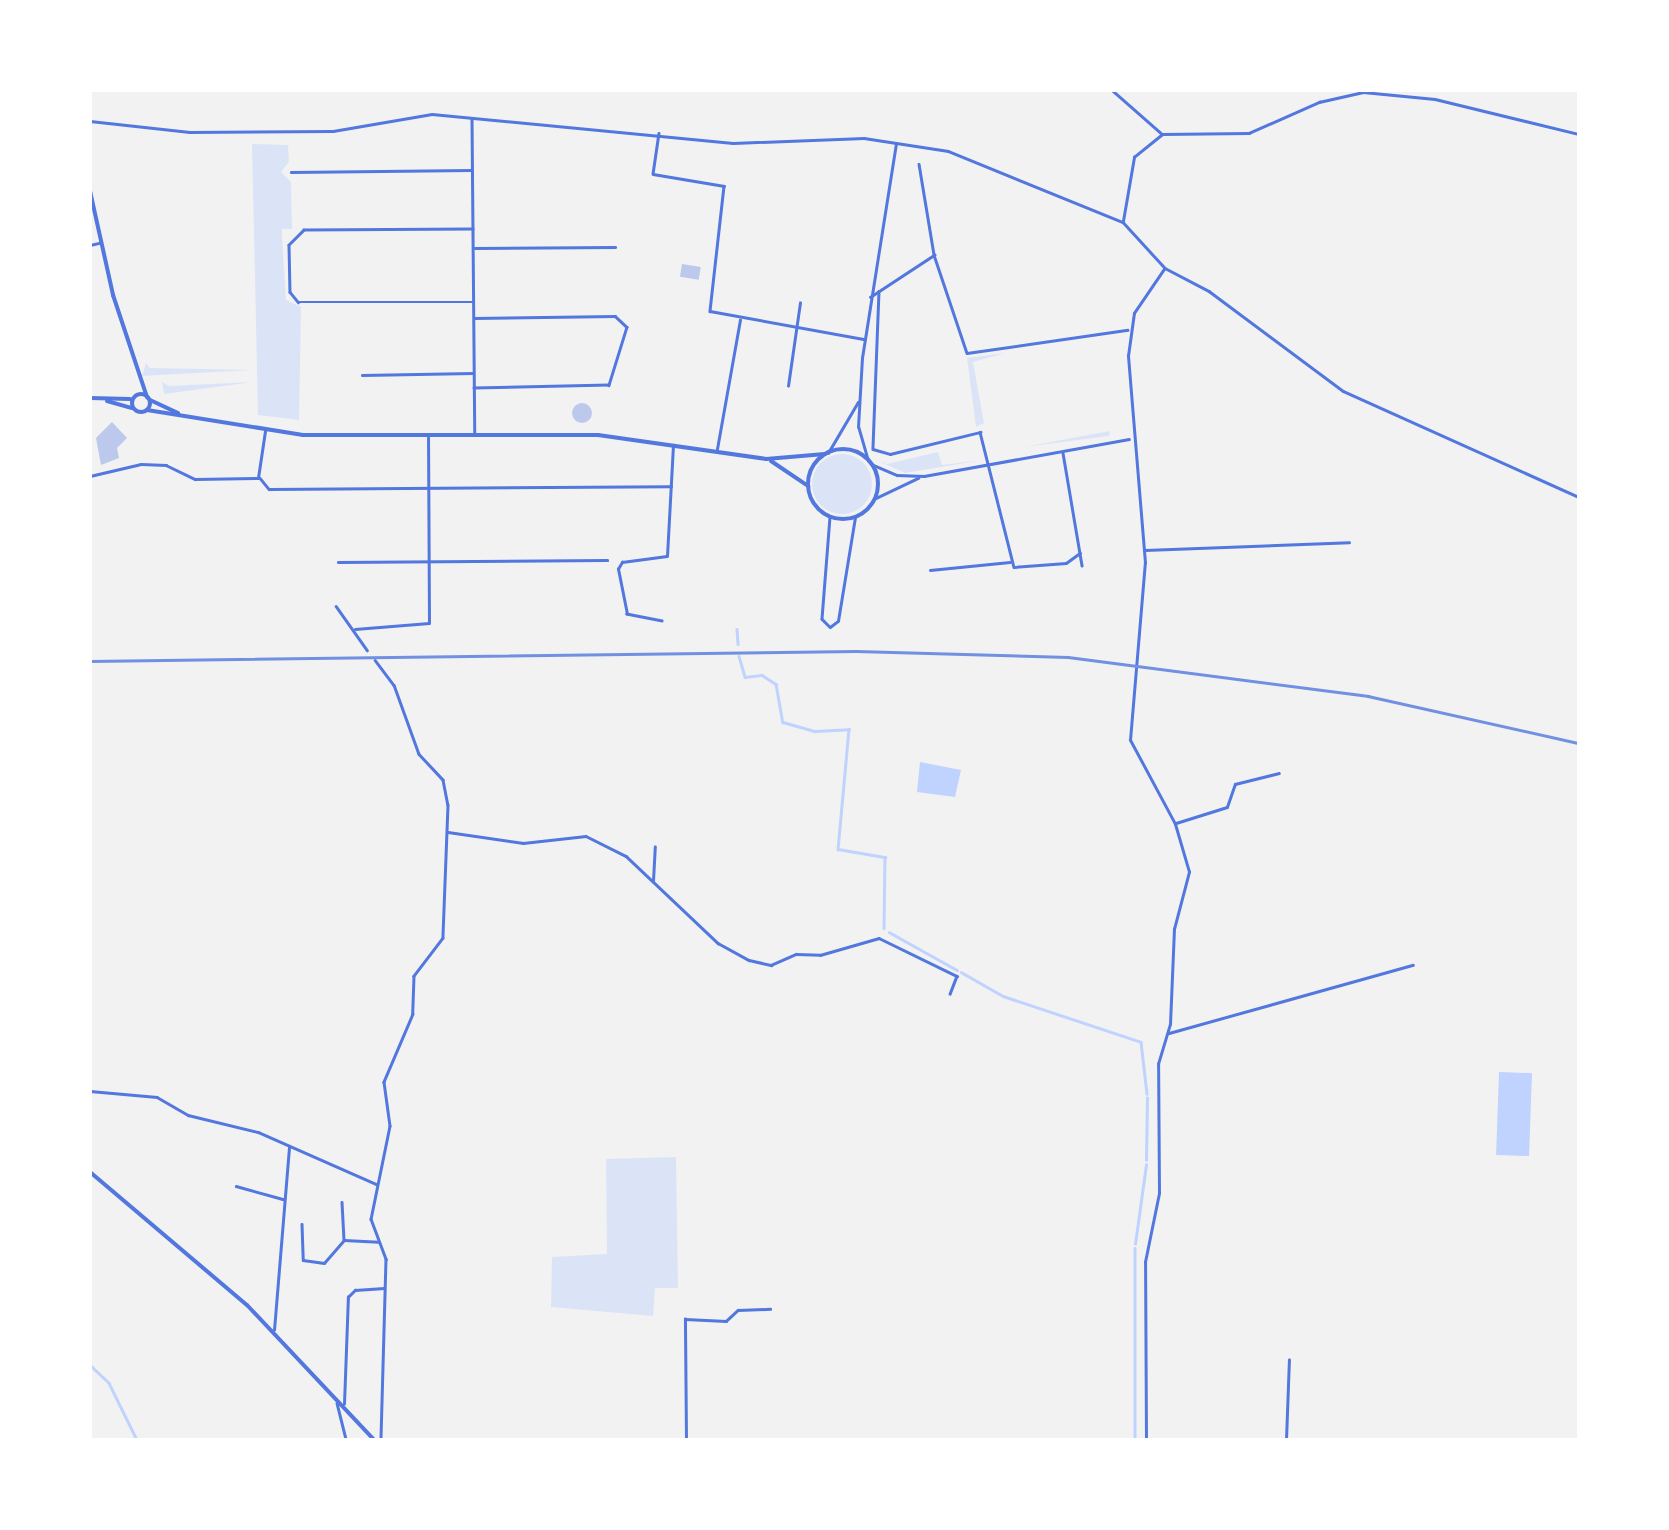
<!DOCTYPE html>
<style>
body{margin:0}
#map{position:relative;width:1669px;height:1530px;overflow:hidden;background:#f2f2f2;font-family:Arial,sans-serif}
div>[style]{position:absolute}
[style*='--x']{left:calc(var(--x)*1px);top:calc(var(--y)*1px);width:calc(var(--w)*1px);rotate:calc(var(--a)*1deg)}
.green>*{inset:0;background:#dbe4f7}
.round{border-radius:50%}
.water>*{inset:0;background:#bfd3fe;transform-origin:0 0}
.stream>*{height:2.5px;margin:-1.25px;padding:0 1.25px;transform-origin:1.25px;border-radius:1.25px;background:#bfd3fe}
.building>*{inset:0;background:#bdc9ec;transform-origin:0 0}
.minor>*{height:2.5px;margin:-1.25px;padding:0 1.25px;transform-origin:1.25px;border-radius:1.25px;background:#5277de}
.tertiary>*{height:4px;margin:-2px;padding:0 2px;transform-origin:2px;border-radius:2px;background:#5277de}
.tertiary>.ring{margin:-2px;padding:0;box-sizing:content-box;background:none;border:4px solid #5277de;border-radius:50%}
.rail>*{height:2.5px;margin:-1.25px;padding:0 1.25px;transform-origin:1.25px;border-radius:1.25px;background:#7290e2}
span{translate:-50% -50%;white-space:nowrap;text-align:center;line-height:1.15;-webkit-text-stroke:10px #fff;paint-order:stroke}
.frame{position:absolute;inset:0;border:92px solid #fff;pointer-events:none}
</style>
<div id="map">
<div class="green">
<i style="clip-path:polygon(252px 144px,288px 145px,289px 162px,281px 172px,291px 182px,292px 229px,282px 229px,282px 236px,286px 300px,301px 307px,299px 420px,258px 415px)"></i>
<i style="clip-path:polygon(1005px 353px,973px 362px,984px 423px,976px 427px,967px 358px)"></i>
<i style="clip-path:polygon(146px 363px,150px 368px,252px 370px,142px 376px)"></i>
<i style="clip-path:polygon(162px 382px,169px 386px,253px 382px,164px 394px)"></i>
<i style="clip-path:polygon(1110px 431px,1109px 436px,1024px 447px)"></i>
<i style="clip-path:polygon(938px 452px,942px 465px,983px 460px,905px 473px,876px 460px,887px 464px)"></i>
<i class="round" style="left:812px;top:454px;width:60px;height:60px"></i>
<i style="clip-path:polygon(676px 1157px,678px 1288px,655px 1288px,653px 1316px,551px 1307px,552px 1257px,607px 1254px,606px 1159px)"></i>
</div>
<div class="water">
<i style="clip-path:polygon(920px 762px,961px 770px,955px 797px,917px 792px)"></i>
<i style="left:1499px;top:1072px;width:33px;height:83px;rotate:2deg"></i>
</div>
<div class="stream">
<i style="--x:737;--y:629;--w:15;--a:86"></i>
<i style="--x:739;--y:656;--w:22;--a:74"></i>
<i style="--x:745;--y:677;--w:17;--a:-7"></i>
<i style="--x:762;--y:675;--w:17;--a:33"></i>
<i style="--x:776;--y:684;--w:39;--a:80"></i>
<i style="--x:783;--y:722;--w:33;--a:16"></i>
<i style="--x:815;--y:731;--w:34;--a:-3"></i>
<i style="--x:849;--y:729;--w:121;--a:95.2"></i>
<i style="--x:838;--y:849;--w:48;--a:9.7"></i>
<i style="--x:885;--y:857;--w:71;--a:90.8"></i>
<i style="--x:889;--y:932;--w:78;--a:29.2"></i>
<i style="--x:961;--y:972;--w:48;--a:29.7"></i>
<i style="--x:1003;--y:996;--w:145;--a:18.4"></i>
<i style="--x:1141;--y:1042;--w:52;--a:83.4"></i>
<i style="--x:1146;--y:1160;--w:62;--a:-89.1"></i>
<i style="--x:1135;--y:1244;--w:80;--a:-82.1"></i>
<i style="--x:1135;--y:1248;--w:192;--a:90"></i>
<i style="--x:90;--y:1365;--w:26;--a:43"></i>
<i style="--x:109;--y:1383;--w:64;--a:63.8"></i>
</div>
<div class="building">
<i style="left:682px;top:264px;width:19px;height:13px;rotate:9deg"></i>
<i class="round" style="left:572px;top:403px;width:20px;height:20px"></i>
<i style="clip-path:polygon(112px 422px,127px 438px,117px 448px,119px 458px,101px 465px,96px 438px)"></i>
</div>
<div class="minor">
<i style="--x:1112;--y:90;--w:65;--a:41.3"></i>
<i style="--x:472;--y:118;--w:317;--a:89.5"></i>
<i style="--x:90;--y:121;--w:100;--a:6.3"></i>
<i style="--x:189;--y:132;--w:144;--a:-0.4"></i>
<i style="--x:333;--y:131;--w:100;--a:-9.7"></i>
<i style="--x:432;--y:114;--w:302;--a:5.5"></i>
<i style="--x:733;--y:143;--w:131;--a:-2.2"></i>
<i style="--x:864;--y:138;--w:85;--a:8.8"></i>
<i style="--x:948;--y:151;--w:189;--a:22.1"></i>
<i style="--x:1123;--y:222;--w:62;--a:47.6"></i>
<i style="--x:1165;--y:268;--w:50;--a:27.6"></i>
<i style="--x:1209;--y:291;--w:167;--a:36.7"></i>
<i style="--x:1343;--y:391;--w:259;--a:24.2"></i>
<i style="--x:659;--y:133;--w:41;--a:98.3"></i>
<i style="--x:653;--y:174;--w:72;--a:9.6"></i>
<i style="--x:724;--y:186;--w:126;--a:96.4"></i>
<i style="--x:710;--y:311;--w:157;--a:10.3"></i>
<i style="--x:919;--y:164;--w:92;--a:80.6"></i>
<i style="--x:934;--y:255;--w:103;--a:71.4"></i>
<i style="--x:967;--y:353;--w:162;--a:-8.2"></i>
<i style="--x:291;--y:172;--w:180;--a:-0.6"></i>
<i style="--x:1123;--y:221;--w:65;--a:-80.2"></i>
<i style="--x:1134;--y:157;--w:36;--a:-39"></i>
<i style="--x:1162;--y:134;--w:87;--a:-0.7"></i>
<i style="--x:1249;--y:133;--w:77;--a:-23.9"></i>
<i style="--x:1319;--y:102;--w:45;--a:-12.8"></i>
<i style="--x:1363;--y:92;--w:72;--a:5.6"></i>
<i style="--x:1435;--y:99;--w:148;--a:13.7"></i>
<i style="--x:473;--y:229;--w:169;--a:179.7"></i>
<i style="--x:304;--y:230;--w:21;--a:135"></i>
<i style="--x:289;--y:245;--w:47;--a:88.8"></i>
<i style="--x:290;--y:292;--w:13;--a:51"></i>
<i style="--x:298;--y:302;--w:176;--a:0"></i>
<i style="--x:90;--y:245;--w:9;--a:-13"></i>
<i style="--x:475;--y:248;--w:140;--a:-0.4"></i>
<i style="--x:879;--y:291;--w:158;--a:92.2"></i>
<i style="--x:873;--y:449;--w:18;--a:16"></i>
<i style="--x:890;--y:454;--w:93;--a:-13.7"></i>
<i style="--x:980;--y:432;--w:139;--a:75.9"></i>
<i style="--x:1014;--y:567;--w:52;--a:-4.4"></i>
<i style="--x:1066;--y:563;--w:17;--a:-36"></i>
<i style="--x:870;--y:297;--w:77;--a:-33.3"></i>
<i style="--x:474;--y:318;--w:141;--a:-0.8"></i>
<i style="--x:615;--y:316;--w:16;--a:43"></i>
<i style="--x:627;--y:327;--w:61;--a:107.2"></i>
<i style="--x:609;--y:385;--w:135;--a:178.7"></i>
<i style="--x:362;--y:375;--w:111;--a:-1"></i>
<i style="--x:788;--y:386;--w:84;--a:-81.8"></i>
<i style="--x:717;--y:449;--w:131;--a:-79.9"></i>
<i style="--x:828;--y:453;--w:59;--a:-59.5"></i>
<i style="--x:1063;--y:453;--w:114;--a:80.4"></i>
<i style="--x:868;--y:461;--w:35;--a:-106"></i>
<i style="--x:858;--y:427;--w:69;--a:-86.7"></i>
<i style="--x:862;--y:358;--w:217;--a:-81"></i>
<i style="--x:871;--y:464;--w:28;--a:23"></i>
<i style="--x:897;--y:475;--w:27;--a:2"></i>
<i style="--x:924;--y:476;--w:208;--a:-10.2"></i>
<i style="--x:90;--y:476;--w:52;--a:-13.2"></i>
<i style="--x:141;--y:464;--w:25;--a:2"></i>
<i style="--x:166;--y:465;--w:32;--a:26"></i>
<i style="--x:195;--y:479;--w:63;--a:-0.9"></i>
<i style="--x:258;--y:478;--w:48;--a:-81.5"></i>
<i style="--x:260;--y:478;--w:14;--a:51"></i>
<i style="--x:269;--y:489;--w:402;--a:-0.4"></i>
<i style="--x:874;--y:499;--w:49;--a:-25.5"></i>
<i style="--x:830;--y:517;--w:102;--a:94.5"></i>
<i style="--x:822;--y:619;--w:11;--a:45"></i>
<i style="--x:830;--y:627;--w:10;--a:-37"></i>
<i style="--x:838;--y:621;--w:105;--a:-80.7"></i>
<i style="--x:1145;--y:550;--w:204;--a:-2.2"></i>
<i style="--x:338;--y:562;--w:269;--a:-0.4"></i>
<i style="--x:930;--y:570;--w:80;--a:-5.7"></i>
<i style="--x:336;--y:606;--w:54;--a:54.8"></i>
<i style="--x:662;--y:621;--w:36;--a:-169"></i>
<i style="--x:627;--y:614;--w:46;--a:-101.3"></i>
<i style="--x:618;--y:569;--w:8;--a:-60"></i>
<i style="--x:622;--y:562;--w:45;--a:-7.6"></i>
<i style="--x:667;--y:556;--w:111;--a:-86.9"></i>
<i style="--x:355;--y:629;--w:74;--a:-4.6"></i>
<i style="--x:429;--y:623;--w:185;--a:-90.3"></i>
<i style="--x:375;--y:660;--w:31;--a:53"></i>
<i style="--x:394;--y:685;--w:73;--a:70.1"></i>
<i style="--x:419;--y:754;--w:35;--a:47"></i>
<i style="--x:443;--y:780;--w:25;--a:79"></i>
<i style="--x:448;--y:805;--w:133;--a:92.2"></i>
<i style="--x:443;--y:938;--w:48;--a:127.3"></i>
<i style="--x:414;--y:976;--w:38;--a:92"></i>
<i style="--x:413;--y:1014;--w:74;--a:113.1"></i>
<i style="--x:384;--y:1082;--w:44;--a:82.2"></i>
<i style="--x:390;--y:1126;--w:95;--a:101.5"></i>
<i style="--x:371;--y:1219;--w:43;--a:69.4"></i>
<i style="--x:386;--y:1259;--w:181;--a:91.6"></i>
<i style="--x:1176;--y:823;--w:53;--a:-17.4"></i>
<i style="--x:1227;--y:807;--w:24;--a:-71"></i>
<i style="--x:1235;--y:784;--w:45;--a:-14"></i>
<i style="--x:448;--y:832;--w:76;--a:8.3"></i>
<i style="--x:523;--y:843;--w:63;--a:-6.3"></i>
<i style="--x:586;--y:836;--w:45;--a:26.6"></i>
<i style="--x:626;--y:856;--w:127;--a:43.4"></i>
<i style="--x:718;--y:943;--w:35;--a:29"></i>
<i style="--x:749;--y:960;--w:23;--a:13"></i>
<i style="--x:771;--y:965;--w:27;--a:-24"></i>
<i style="--x:796;--y:954;--w:24;--a:2"></i>
<i style="--x:820;--y:955;--w:61;--a:-16.1"></i>
<i style="--x:879;--y:938;--w:87;--a:26"></i>
<i style="--x:957;--y:976;--w:19;--a:111"></i>
<i style="--x:653;--y:881;--w:34;--a:-87"></i>
<i style="--x:1169;--y:1033;--w:253;--a:-15.6"></i>
<i style="--x:90;--y:1091;--w:67;--a:5.1"></i>
<i style="--x:157;--y:1097;--w:36;--a:30"></i>
<i style="--x:188;--y:1115;--w:72;--a:13.7"></i>
<i style="--x:258;--y:1132;--w:129;--a:23.8"></i>
<i style="--x:236;--y:1186;--w:49;--a:15.5"></i>
<i style="--x:342;--y:1202;--w:38;--a:87"></i>
<i style="--x:344;--y:1240;--w:34;--a:3"></i>
<i style="--x:302;--y:1224;--w:36;--a:88"></i>
<i style="--x:303;--y:1260;--w:21;--a:8"></i>
<i style="--x:324;--y:1263;--w:30;--a:-49"></i>
<i style="--x:274;--y:1330;--w:183;--a:-85.3"></i>
<i style="--x:337;--y:1403;--w:38;--a:76"></i>
<i style="--x:344;--y:1404;--w:107;--a:-87.9"></i>
<i style="--x:348;--y:1297;--w:10;--a:-45"></i>
<i style="--x:355;--y:1290;--w:29;--a:-4"></i>
<i style="--x:686;--y:1440;--w:121;--a:-90.5"></i>
<i style="--x:685;--y:1319;--w:41;--a:2.8"></i>
<i style="--x:726;--y:1321;--w:16;--a:-43"></i>
<i style="--x:738;--y:1310;--w:32;--a:-2"></i>
<i style="--x:1146;--y:1440;--w:178;--a:-90.3"></i>
<i style="--x:1145;--y:1262;--w:70;--a:-78.5"></i>
<i style="--x:1159;--y:1193;--w:129;--a:-90.4"></i>
<i style="--x:1158;--y:1064;--w:42;--a:-73.3"></i>
<i style="--x:1170;--y:1024;--w:95;--a:-87.6"></i>
<i style="--x:1174;--y:929;--w:59;--a:-75.3"></i>
<i style="--x:1189;--y:872;--w:50;--a:-106.3"></i>
<i style="--x:1175;--y:824;--w:95;--a:-118.2"></i>
<i style="--x:1130;--y:740;--w:178;--a:-85.2"></i>
<i style="--x:1145;--y:563;--w:208;--a:-94.7"></i>
<i style="--x:1128;--y:356;--w:43;--a:-82.1"></i>
<i style="--x:1134;--y:313;--w:53;--a:-55.7"></i>
<i style="--x:1286;--y:1440;--w:80;--a:-87.9"></i>
</div>
<div class="tertiary">
<i style="--x:90;--y:191;--w:107;--a:77.5"></i>
<i style="--x:113;--y:295;--w:108;--a:71.6"></i>
<i class="ring" style="left:132px;top:394px;width:14px;height:14px"></i>
<i style="--x:90;--y:398;--w:40;--a:1.4"></i>
<i style="--x:150;--y:400;--w:31;--a:25"></i>
<i style="--x:107;--y:401;--w:26;--a:16"></i>
<i style="--x:147;--y:410;--w:158;--a:9.1"></i>
<i style="--x:303;--y:435;--w:295;--a:0"></i>
<i style="--x:598;--y:435;--w:170;--a:8.1"></i>
<i style="--x:766;--y:459;--w:59;--a:-4.8"></i>
<i class="ring" style="left:808px;top:449px;width:66px;height:66px"></i>
<i style="--x:771;--y:461;--w:45;--a:34"></i>
<i style="--x:90;--y:1172;--w:206;--a:40.3"></i>
<i style="--x:247;--y:1305;--w:185;--a:46.7"></i>
</div>
<div class="rail">
<i style="--x:90;--y:661;--w:766;--a:-0.75"></i>
<i style="--x:856;--y:651;--w:212;--a:1.6"></i>
<i style="--x:1068;--y:657;--w:303;--a:7.4"></i>
<i style="--x:1368;--y:696;--w:216;--a:12.6"></i>
</div>
<div class="frame"></div>
</div>
